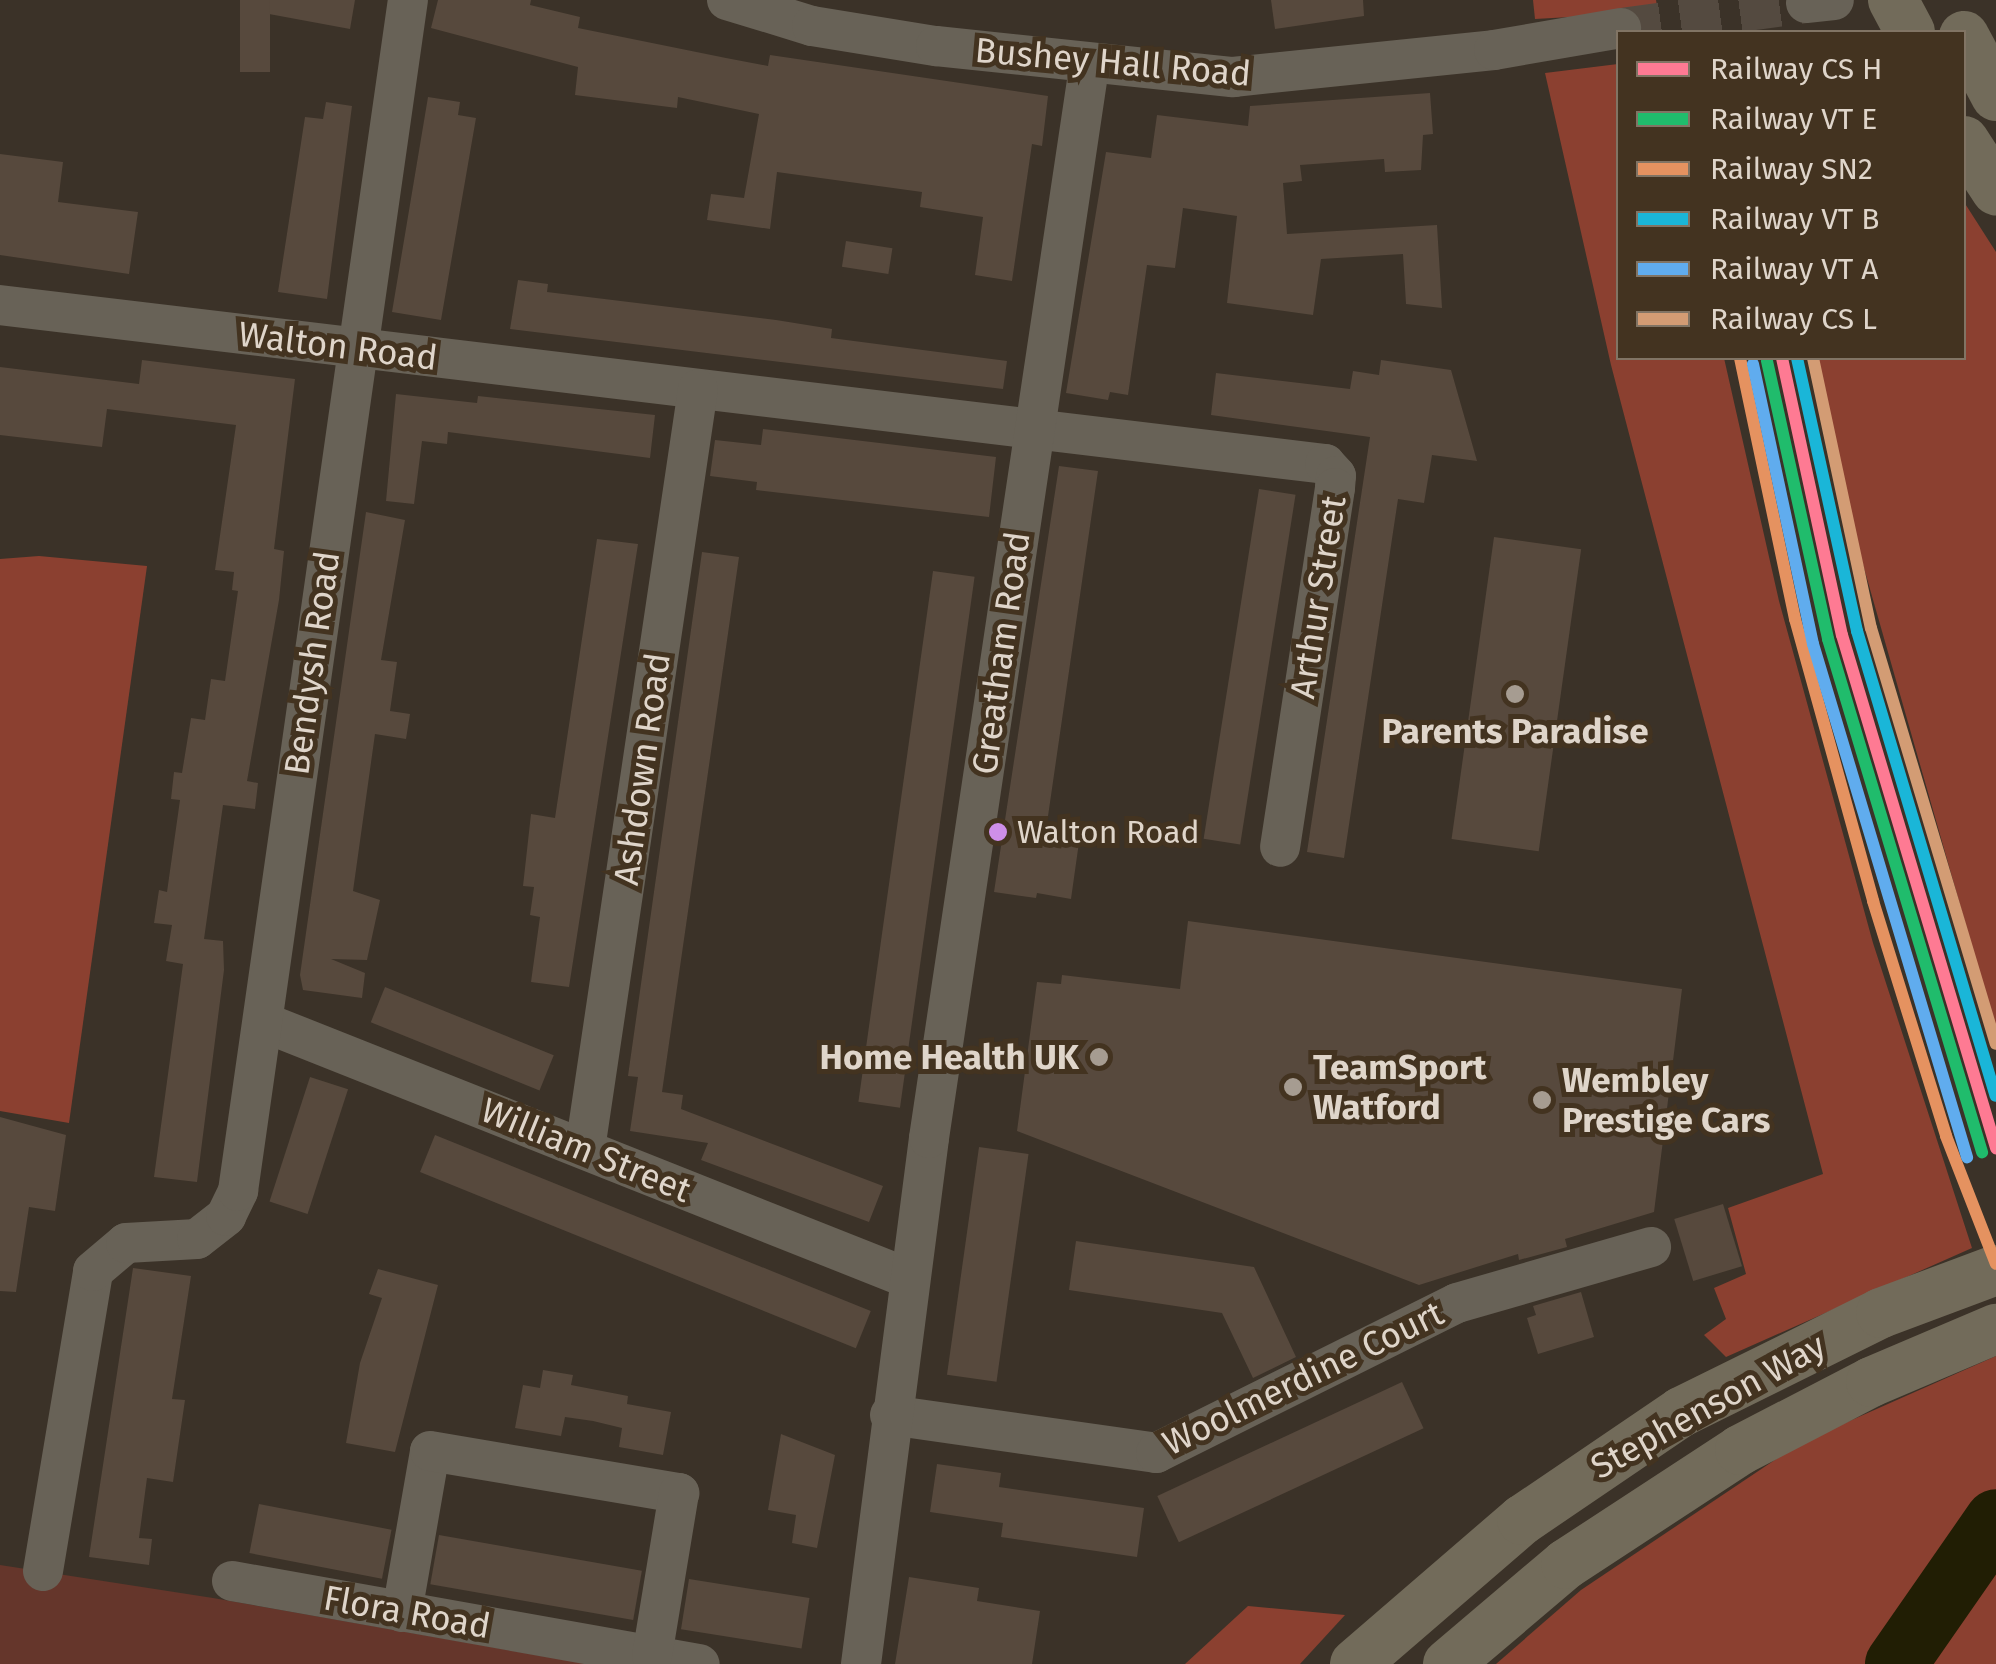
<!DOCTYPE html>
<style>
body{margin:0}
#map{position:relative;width:1996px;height:1664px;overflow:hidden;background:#3b3228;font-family:"Fira Sans",sans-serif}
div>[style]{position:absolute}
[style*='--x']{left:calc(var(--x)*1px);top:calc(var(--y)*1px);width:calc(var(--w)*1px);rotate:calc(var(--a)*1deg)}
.green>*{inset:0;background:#65362b}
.forest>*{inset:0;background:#8b4030}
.river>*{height:62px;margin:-31px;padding:0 31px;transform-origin:31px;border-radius:31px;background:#211e04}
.building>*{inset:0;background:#57493d;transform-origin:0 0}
.minor-tunnel>*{height:40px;margin-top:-20px;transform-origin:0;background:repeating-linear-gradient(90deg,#544a40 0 40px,transparent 0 60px)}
.minor>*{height:40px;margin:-20px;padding:0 20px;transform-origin:20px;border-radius:20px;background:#686257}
.major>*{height:50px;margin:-25px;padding:0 25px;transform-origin:25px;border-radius:25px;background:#726b5a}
.rail-1>*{height:12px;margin:-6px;padding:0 6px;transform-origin:6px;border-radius:6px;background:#fe7a93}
.rail-2>*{height:12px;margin:-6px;padding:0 6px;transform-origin:6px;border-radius:6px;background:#20bc6c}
.rail-3>*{height:12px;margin:-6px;padding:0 6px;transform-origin:6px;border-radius:6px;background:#e59260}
.rail-4>*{height:12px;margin:-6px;padding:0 6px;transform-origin:6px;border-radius:6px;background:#1ab6d8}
.rail-5>*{height:12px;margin:-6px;padding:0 6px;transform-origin:6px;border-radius:6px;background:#60acee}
.rail-6>*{height:12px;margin:-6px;padding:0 6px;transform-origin:6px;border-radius:6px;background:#d39c74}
.dots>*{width:28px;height:28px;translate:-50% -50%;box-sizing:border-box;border:5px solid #433320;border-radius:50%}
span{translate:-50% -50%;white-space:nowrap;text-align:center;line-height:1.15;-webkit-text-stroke:10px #433320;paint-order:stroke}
.bus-label{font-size:32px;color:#dfd5ca}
.left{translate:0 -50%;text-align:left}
.street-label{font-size:35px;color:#dfd5ca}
.poi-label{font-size:35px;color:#dfd5ca;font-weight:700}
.right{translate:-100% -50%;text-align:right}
.legend{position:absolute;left:1616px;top:30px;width:350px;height:330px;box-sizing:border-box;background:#433320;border:2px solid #817464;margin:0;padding:12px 18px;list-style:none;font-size:30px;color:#dfd5ca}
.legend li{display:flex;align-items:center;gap:20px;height:50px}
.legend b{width:50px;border:2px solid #817464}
</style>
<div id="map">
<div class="green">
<i style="clip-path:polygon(0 1565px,213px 1598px,588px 1664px,0 1664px)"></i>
</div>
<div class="forest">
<i style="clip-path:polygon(1533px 0,1656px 0,1658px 12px,1535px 19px)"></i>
<i style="clip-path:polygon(1618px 64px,1618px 358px,1724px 358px,1779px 601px,1873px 943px,1972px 1248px,1726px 1357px,1704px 1335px,1726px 1319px,1714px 1288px,1746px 1274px,1728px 1208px,1823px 1174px,1611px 365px,1545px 73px)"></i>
<i style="clip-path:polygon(1964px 202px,1996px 252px,1996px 1031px,1852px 526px,1816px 358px,1964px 358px)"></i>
<i style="clip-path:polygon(39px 556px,147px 566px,69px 1123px,0 1111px,0 559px)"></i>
<i style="clip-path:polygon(1996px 1356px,1996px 1664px,1496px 1664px,1581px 1590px,1800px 1443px)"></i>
<i style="clip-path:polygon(1248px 1606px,1345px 1615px,1300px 1664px,1185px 1664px)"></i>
</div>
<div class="river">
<i style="--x:1896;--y:1664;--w:175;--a:-55.2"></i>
</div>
<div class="building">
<i style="left:240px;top:0;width:30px;height:72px"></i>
<i style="clip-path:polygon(270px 0,355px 0,350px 29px,269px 14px)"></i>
<i style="clip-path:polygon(438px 0,531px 0,530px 5px,580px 17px,578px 28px,726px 58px,768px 66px,770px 55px,1048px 96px,1042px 146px,1032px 144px,1012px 281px,975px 275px,983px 217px,920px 207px,922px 192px,777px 172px,770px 229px,707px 220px,711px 194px,744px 198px,759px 114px,678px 97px,677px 108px,575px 95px,578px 67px,431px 28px)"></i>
<i style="clip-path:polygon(1271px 0,1363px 0,1364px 16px,1275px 29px)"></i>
<i style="clip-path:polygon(1430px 93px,1433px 134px,1423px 135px,1421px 170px,1385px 172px,1384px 159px,1300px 165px,1302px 181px,1283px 183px,1287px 234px,1437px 225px,1442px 308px,1406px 304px,1403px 254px,1321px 259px,1313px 315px,1227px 303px,1237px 216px,1183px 208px,1175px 268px,1147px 265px,1128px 395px,1110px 392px,1108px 400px,1066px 393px,1106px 152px,1151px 158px,1157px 115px,1248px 126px,1250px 106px)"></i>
<i style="clip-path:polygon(428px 97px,460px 102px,458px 115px,476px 118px,441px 320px,392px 312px)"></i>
<i style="clip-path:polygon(326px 102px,352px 106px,327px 299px,278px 292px,305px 117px,323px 119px)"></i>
<i style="clip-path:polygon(0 154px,63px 162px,58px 202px,138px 212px,129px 274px,0 255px)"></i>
<i style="left:846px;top:241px;width:47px;height:26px;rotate:9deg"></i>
<i style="clip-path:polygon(518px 280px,548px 284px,547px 292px,776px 320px,832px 329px,831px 338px,1007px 361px,1003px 389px,510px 329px)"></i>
<i style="clip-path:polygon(142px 360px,295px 379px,274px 549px,284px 551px,279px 600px,247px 781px,258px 783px,255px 809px,223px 805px,204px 939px,223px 941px,224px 970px,197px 1182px,154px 1177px,183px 964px,166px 961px,172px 925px,154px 923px,159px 890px,167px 892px,180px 800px,171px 799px,174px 772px,182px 773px,191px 718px,205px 720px,211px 679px,225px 681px,238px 591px,232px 590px,234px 572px,215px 570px,236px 425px,107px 409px,102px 447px,0 435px,0 367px,139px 384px)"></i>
<i style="clip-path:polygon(1381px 360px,1451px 370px,1477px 461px,1432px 455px,1424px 503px,1398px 499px,1344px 858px,1307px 852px,1370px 437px,1211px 415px,1216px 373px,1350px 389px,1353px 371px,1379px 375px)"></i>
<i style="clip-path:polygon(396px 394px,477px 403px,478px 396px,655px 415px,650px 458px,448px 432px,447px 444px,422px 441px,414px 504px,386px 501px)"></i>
<i style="clip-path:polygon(763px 429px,996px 457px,989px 517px,756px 490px,757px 482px,710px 476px,715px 440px,761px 445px)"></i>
<i style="clip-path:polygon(1059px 466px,1098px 471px,1046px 830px,1080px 835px,1071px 899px,1037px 893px,1036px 898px,994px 892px)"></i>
<i style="left:1259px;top:489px;width:37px;height:354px;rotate:9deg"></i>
<i style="clip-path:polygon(366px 512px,405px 520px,381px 660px,397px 662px,390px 711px,410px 714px,406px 739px,375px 734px,353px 891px,380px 900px,367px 960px,331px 959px,365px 973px,362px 998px,303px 990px,300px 975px)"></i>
<i style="left:1494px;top:537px;width:88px;height:305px;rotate:8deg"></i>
<i style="clip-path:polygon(597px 539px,638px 544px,569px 987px,531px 982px,540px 917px,530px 915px,534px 887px,523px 886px,531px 814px,555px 818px)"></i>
<i style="clip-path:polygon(702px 552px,739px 557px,662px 1092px,683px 1095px,681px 1109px,883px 1186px,869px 1222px,701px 1160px,708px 1143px,630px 1131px,638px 1077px,628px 1076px)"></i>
<i style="left:933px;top:571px;width:42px;height:536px;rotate:8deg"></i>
<i style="clip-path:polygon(1188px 921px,1682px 989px,1654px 1212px,1565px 1239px,1567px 1247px,1519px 1260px,1518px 1254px,1419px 1285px,1017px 1131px,1037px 982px,1061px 984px,1062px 975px,1180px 989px)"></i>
<i style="left:385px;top:987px;width:182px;height:38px;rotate:22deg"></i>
<i style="left:310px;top:1077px;width:40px;height:131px;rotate:18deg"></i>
<i style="clip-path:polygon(0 1117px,66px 1135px,55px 1211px,29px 1207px,16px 1292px,0 1291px)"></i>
<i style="left:435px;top:1135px;width:470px;height:40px;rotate:22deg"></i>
<i style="left:979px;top:1147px;width:50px;height:230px;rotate:8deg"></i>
<i style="left:1723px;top:1204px;width:65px;height:51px;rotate:73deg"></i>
<i style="clip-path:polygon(1076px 1241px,1254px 1267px,1296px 1357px,1253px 1378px,1222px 1313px,1069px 1290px)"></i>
<i style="clip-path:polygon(133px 1268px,191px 1276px,172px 1399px,185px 1400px,173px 1482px,147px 1478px,139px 1538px,152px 1539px,149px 1565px,89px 1557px)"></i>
<i style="clip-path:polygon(378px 1269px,438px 1285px,395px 1452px,346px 1443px,360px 1363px,382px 1298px,369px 1294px)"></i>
<i style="clip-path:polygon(1581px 1292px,1594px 1337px,1538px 1354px,1527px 1318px,1536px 1315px,1533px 1306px)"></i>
<i style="clip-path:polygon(543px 1370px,573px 1375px,571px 1385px,628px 1396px,627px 1404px,671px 1412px,663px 1455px,619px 1447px,622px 1428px,593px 1421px,565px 1417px,561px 1436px,515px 1428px,523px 1385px,540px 1388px)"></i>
<i style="left:1402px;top:1382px;width:51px;height:270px;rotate:65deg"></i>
<i style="clip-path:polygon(781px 1434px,835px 1455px,817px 1548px,792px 1543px,796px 1515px,768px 1510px)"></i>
<i style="clip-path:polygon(937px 1464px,1001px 1473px,999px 1487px,1144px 1508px,1137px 1557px,1001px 1537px,1003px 1523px,930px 1512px)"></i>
<i style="left:259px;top:1504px;width:135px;height:50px;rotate:11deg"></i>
<i style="left:439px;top:1535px;width:206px;height:50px;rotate:10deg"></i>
<i style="clip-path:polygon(909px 1577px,979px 1588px,977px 1601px,1040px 1611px,1032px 1664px,895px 1664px)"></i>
<i style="left:689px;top:1579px;width:122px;height:51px;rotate:9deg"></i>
</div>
<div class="minor-tunnel">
<i style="--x:1621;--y:28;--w:187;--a:-7.7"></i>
</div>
<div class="minor">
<i style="--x:727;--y:0;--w:89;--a:17"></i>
<i style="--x:812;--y:26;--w:126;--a:9.2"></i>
<i style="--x:936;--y:46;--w:299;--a:6"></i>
<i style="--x:1233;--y:77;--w:262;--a:-5.9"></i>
<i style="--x:1494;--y:50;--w:129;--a:-9.8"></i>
<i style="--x:1806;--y:3;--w:28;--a:-6"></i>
<i style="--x:0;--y:305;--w:1335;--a:6.84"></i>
<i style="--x:1325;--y:464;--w:16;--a:47"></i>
<i style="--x:1336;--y:476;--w:12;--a:95"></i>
<i style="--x:1335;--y:488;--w:363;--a:98.7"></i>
<i style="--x:263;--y:1022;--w:696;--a:21.66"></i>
<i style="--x:585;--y:1149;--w:768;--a:-81.54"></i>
<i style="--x:890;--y:1415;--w:269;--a:8.1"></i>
<i style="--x:1156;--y:1453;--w:336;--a:-26.5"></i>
<i style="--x:1457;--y:1303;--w:202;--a:-16.1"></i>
<i style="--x:43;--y:1571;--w:304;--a:-80.5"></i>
<i style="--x:93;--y:1271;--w:43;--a:-40.3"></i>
<i style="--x:126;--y:1243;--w:71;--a:-3.2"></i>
<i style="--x:197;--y:1239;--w:37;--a:-38"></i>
<i style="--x:226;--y:1216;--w:28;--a:-64"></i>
<i style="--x:238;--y:1191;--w:1203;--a:-81.88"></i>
<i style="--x:232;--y:1581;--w:475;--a:10.1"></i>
<i style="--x:402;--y:1612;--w:163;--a:-80.1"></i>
<i style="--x:430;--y:1451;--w:253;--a:9.6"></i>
<i style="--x:679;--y:1493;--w:165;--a:99.4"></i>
<i style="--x:861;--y:1664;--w:530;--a:-82.63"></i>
<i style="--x:929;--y:1138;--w:1083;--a:-81.5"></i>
</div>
<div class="major">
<i style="--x:1893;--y:0;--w:36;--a:62"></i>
<i style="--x:1964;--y:36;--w:68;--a:61.9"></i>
<i style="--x:1964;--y:141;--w:59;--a:56.9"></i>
<i style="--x:1355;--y:1664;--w:221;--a:-40.8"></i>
<i style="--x:1522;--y:1520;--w:192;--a:-34.2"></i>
<i style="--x:1681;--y:1412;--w:223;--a:-26.3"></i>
<i style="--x:1881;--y:1313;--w:123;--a:-20.5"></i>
<i style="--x:1448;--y:1664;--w:155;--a:-40.3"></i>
<i style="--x:1566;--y:1564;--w:208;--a:-33.2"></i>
<i style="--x:1740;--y:1450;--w:148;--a:-27.4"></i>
<i style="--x:1871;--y:1382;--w:136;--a:-23"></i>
</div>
<div class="rail-1">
<i style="--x:1782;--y:358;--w:283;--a:77.8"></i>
<i style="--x:1842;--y:635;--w:536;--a:73.29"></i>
</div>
<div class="rail-2">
<i style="--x:1767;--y:361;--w:285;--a:77.6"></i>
<i style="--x:1828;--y:639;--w:536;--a:73.29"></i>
</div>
<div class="rail-3">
<i style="--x:1740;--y:358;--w:267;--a:78.1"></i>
<i style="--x:1795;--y:619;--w:293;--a:74.5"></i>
<i style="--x:1873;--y:901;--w:246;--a:72.7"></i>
<i style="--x:1946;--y:1136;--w:137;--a:68.7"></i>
</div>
<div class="rail-4">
<i style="--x:1797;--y:358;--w:280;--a:77.6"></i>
<i style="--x:1857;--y:631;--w:485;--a:73.4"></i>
</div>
<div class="rail-5">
<i style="--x:1753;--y:364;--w:286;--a:77.9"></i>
<i style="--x:1813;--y:644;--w:536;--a:73.29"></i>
</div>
<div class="rail-6">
<i style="--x:1813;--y:358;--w:276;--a:77.9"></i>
<i style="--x:1871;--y:628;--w:434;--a:73.3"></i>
</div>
<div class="dots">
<i style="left:1515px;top:694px;background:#a69c91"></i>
<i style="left:998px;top:832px;background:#ce8fe9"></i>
<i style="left:1099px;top:1057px;background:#a69c91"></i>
<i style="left:1293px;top:1087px;background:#a69c91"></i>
<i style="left:1542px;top:1100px;background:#a69c91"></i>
</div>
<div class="bus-label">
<span class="left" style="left:1017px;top:832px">Walton Road</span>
</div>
<div class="street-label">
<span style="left:1113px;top:62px;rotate:5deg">Bushey Hall Road</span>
<span style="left:338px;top:346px;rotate:7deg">Walton Road</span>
<span style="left:1318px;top:597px;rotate:-81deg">Arthur Street</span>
<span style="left:1001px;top:653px;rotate:-82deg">Greatham Road</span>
<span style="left:312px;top:663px;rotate:-82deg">Bendysh Road</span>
<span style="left:642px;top:769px;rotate:-82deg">Ashdown Road</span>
<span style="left:586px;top:1150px;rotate:22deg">William Street</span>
<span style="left:1303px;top:1378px;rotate:-26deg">Woolmerdine Court</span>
<span style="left:1708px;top:1406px;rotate:-29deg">Stephenson Way</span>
<span style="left:407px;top:1612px;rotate:10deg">Flora Road</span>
</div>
<div class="poi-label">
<span style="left:1515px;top:731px">Parents Paradise</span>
<span class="right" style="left:1079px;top:1057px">Home Health UK</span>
<span class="left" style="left:1313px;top:1087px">TeamSport<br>Watford</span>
<span class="left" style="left:1562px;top:1100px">Wembley<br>Prestige Cars</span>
</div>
<ul class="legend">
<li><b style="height:12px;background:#fe7a93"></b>Railway CS H</li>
<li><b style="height:12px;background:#20bc6c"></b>Railway VT E</li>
<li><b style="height:12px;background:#e59260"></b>Railway SN2</li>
<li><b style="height:12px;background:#1ab6d8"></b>Railway VT B</li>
<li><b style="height:12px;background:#60acee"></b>Railway VT A</li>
<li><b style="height:12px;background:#d39c74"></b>Railway CS L</li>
</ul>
</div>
